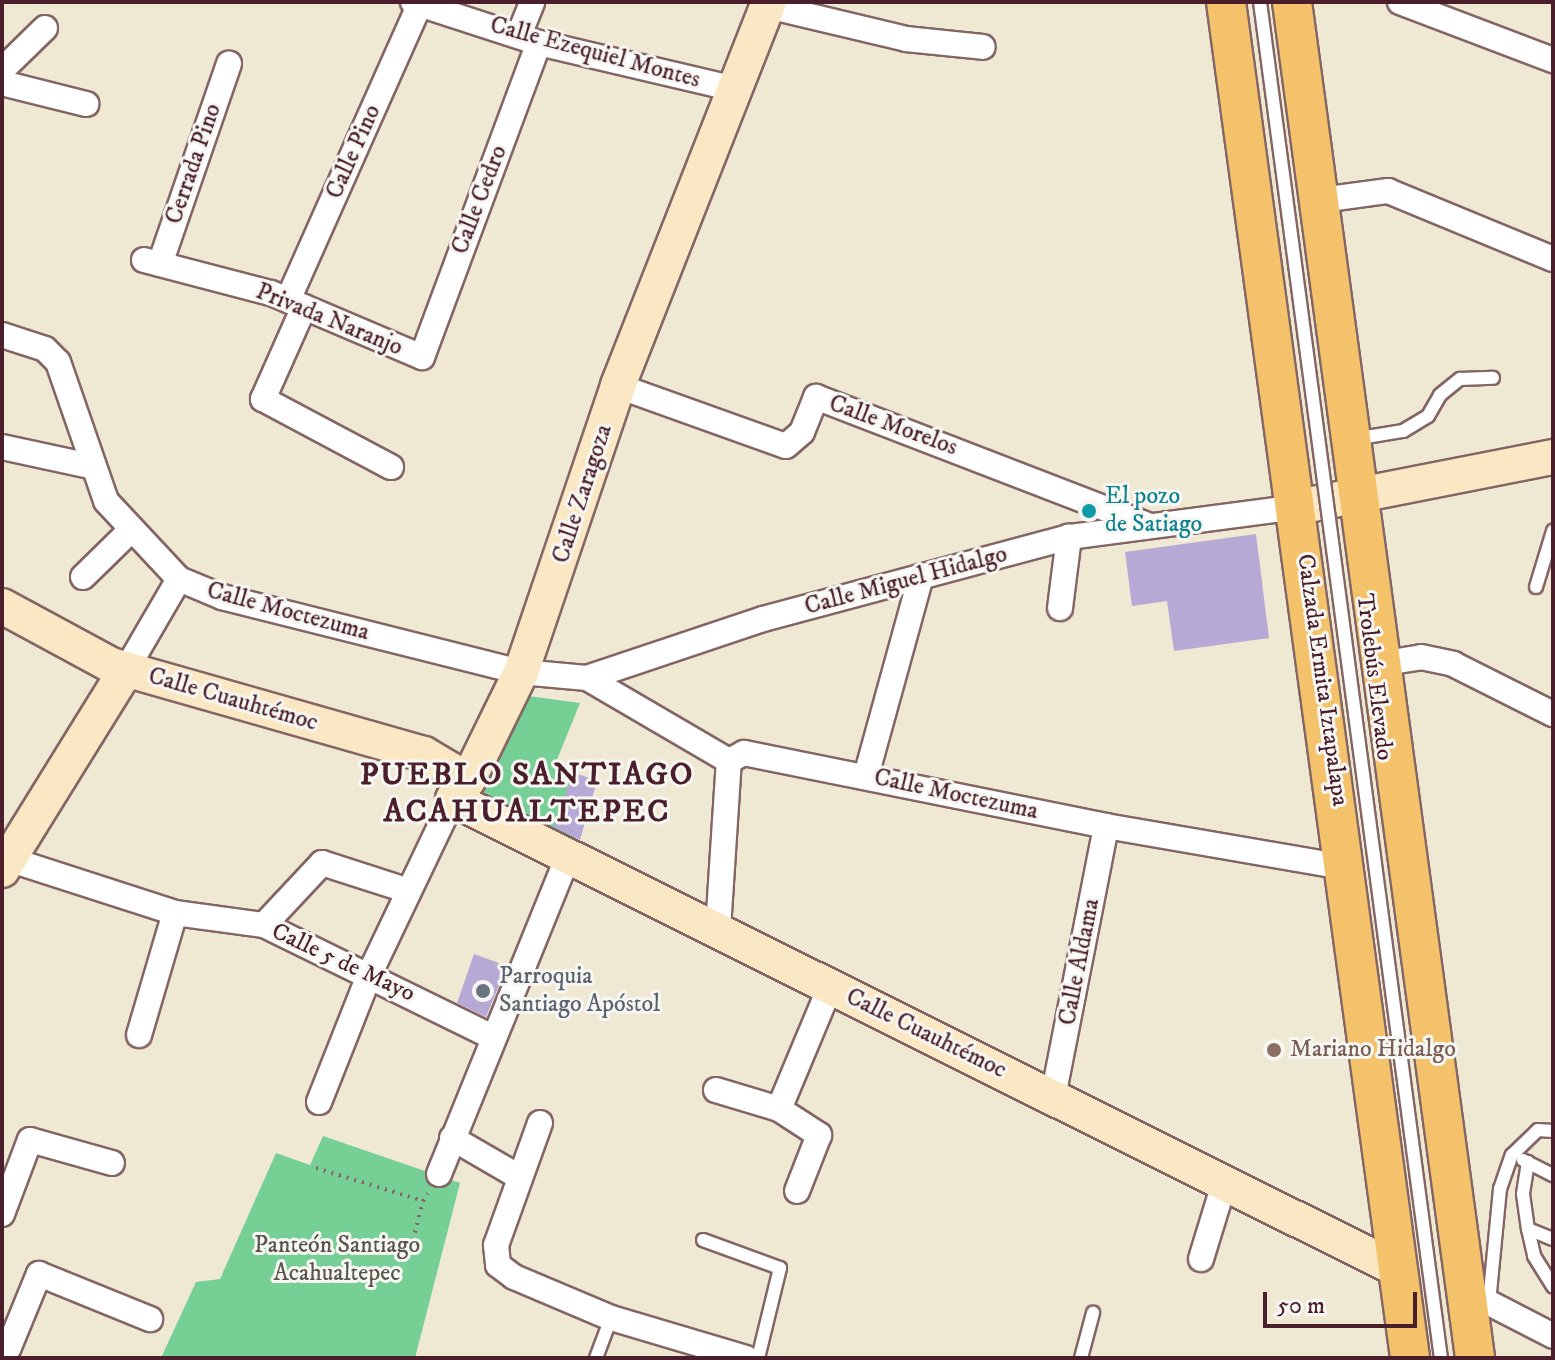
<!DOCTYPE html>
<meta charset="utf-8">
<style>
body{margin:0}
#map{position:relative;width:1555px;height:1360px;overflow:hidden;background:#efe8d2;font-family:"IM FELL DW Pica",serif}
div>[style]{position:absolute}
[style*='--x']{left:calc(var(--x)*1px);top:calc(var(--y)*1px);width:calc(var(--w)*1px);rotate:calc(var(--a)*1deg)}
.green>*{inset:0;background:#76cf95}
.building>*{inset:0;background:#b7a9d6}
.path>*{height:4px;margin-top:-2px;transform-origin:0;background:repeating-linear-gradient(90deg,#846565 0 2px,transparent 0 8px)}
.roads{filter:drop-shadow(2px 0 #846565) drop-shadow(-2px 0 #846565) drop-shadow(0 2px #846565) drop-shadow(0 -2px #846565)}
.lane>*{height:12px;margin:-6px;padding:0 6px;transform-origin:6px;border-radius:6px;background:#fff}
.street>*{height:24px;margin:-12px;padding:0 12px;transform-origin:12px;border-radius:12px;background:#fff}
.secondary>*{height:34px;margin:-17px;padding:0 17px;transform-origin:17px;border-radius:17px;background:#fae7c3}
.primary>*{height:38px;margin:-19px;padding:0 19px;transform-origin:19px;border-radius:19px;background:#f3c26a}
.bridges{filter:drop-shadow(2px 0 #846565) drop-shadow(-2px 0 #846565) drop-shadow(0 2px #846565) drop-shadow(0 -2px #846565)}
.lane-bridge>*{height:12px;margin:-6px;padding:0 6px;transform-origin:6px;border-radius:6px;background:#fff}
.dots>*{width:22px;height:22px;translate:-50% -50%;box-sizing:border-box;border:4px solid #f6f6f2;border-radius:50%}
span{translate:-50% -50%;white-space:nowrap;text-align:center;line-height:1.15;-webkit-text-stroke:6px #f6f6f2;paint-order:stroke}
.street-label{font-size:24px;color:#4a1f2b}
.culture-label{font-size:24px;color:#0d838f}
.left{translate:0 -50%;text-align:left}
.worship-label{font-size:24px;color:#5b616d}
.education-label{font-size:24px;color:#785e54}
.park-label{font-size:24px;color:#57544b}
.district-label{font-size:32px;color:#4a1f2b;font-weight:700;letter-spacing:2px}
.frame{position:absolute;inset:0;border:4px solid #4a1f2b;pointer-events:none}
.scale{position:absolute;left:1263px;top:1292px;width:154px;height:36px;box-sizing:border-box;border:4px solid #4a1f2b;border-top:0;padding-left:10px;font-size:24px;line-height:28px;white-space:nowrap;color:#4a1f2b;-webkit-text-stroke:6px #f6f6f2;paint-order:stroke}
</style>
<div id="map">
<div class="green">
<i style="clip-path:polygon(521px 695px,580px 703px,554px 767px,596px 782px,571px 849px,481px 801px)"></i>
<i style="clip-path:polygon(323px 1136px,460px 1183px,415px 1358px,161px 1358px,196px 1282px,220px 1279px,276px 1153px,310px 1165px)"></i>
</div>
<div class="building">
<i style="clip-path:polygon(1256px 534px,1269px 638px,1174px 651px,1167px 601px,1132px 606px,1125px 552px)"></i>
<i style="clip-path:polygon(573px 772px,597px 781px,580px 840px,554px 827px)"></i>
<i style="clip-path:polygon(474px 954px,507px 966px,486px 1017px,457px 1003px)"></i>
</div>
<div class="path">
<i style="--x:316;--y:1168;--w:112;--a:17.1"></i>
<i style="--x:423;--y:1201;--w:9;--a:-58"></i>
<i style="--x:411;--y:1248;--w:49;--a:-75.7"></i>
</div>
<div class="roads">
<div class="lane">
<i style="--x:1354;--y:439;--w:50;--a:-9.3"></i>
<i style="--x:1403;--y:431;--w:29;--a:-31"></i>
<i style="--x:1428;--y:416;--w:24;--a:-60"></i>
<i style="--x:1440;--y:395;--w:26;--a:-39"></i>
<i style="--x:1460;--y:379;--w:33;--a:-2"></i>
<i style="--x:1536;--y:587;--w:59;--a:-73.1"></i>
<i style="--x:1523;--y:1160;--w:34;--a:27"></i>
<i style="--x:1528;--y:1162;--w:32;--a:99"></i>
<i style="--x:1523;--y:1194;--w:35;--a:82"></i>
<i style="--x:1528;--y:1229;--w:28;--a:77"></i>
<i style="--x:1534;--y:1256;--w:36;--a:58"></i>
<i style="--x:1528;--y:1229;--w:27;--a:22"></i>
<i style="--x:703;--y:1240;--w:82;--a:20"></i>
<i style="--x:780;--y:1268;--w:93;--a:103.7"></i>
<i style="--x:1489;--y:1303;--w:115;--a:-84.5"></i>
<i style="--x:1500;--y:1189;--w:36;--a:-71"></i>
<i style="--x:1512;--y:1155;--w:36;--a:-44"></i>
<i style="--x:1538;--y:1130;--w:15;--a:4"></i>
<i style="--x:596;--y:1358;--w:43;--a:-69.4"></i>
<i style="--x:1081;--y:1358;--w:47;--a:-75.1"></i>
</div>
<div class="street">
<i style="--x:413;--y:2;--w:133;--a:18"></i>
<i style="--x:539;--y:43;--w:197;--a:13.2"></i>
<i style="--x:1400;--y:2;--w:164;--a:20.8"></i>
<i style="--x:768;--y:6;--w:142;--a:13.4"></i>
<i style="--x:906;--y:39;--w:77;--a:5.9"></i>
<i style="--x:519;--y:35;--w:35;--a:-68"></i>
<i style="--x:2;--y:70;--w:60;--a:-44.3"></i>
<i style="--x:2;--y:83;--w:87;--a:14"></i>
<i style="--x:1321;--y:200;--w:68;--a:-7.7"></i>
<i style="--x:1388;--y:191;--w:178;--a:22.4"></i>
<i style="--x:144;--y:260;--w:131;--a:14.6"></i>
<i style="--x:271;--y:293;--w:164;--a:23"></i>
<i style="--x:422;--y:357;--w:335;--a:-69.6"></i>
<i style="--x:160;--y:264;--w:212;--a:-71"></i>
<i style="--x:288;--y:300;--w:324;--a:-66"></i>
<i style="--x:304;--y:307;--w:101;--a:114"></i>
<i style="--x:263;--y:399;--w:145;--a:28"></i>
<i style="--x:2;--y:335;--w:45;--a:18"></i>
<i style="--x:45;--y:349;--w:18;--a:45"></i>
<i style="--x:58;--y:362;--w:147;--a:70.9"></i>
<i style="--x:106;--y:501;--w:107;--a:46.9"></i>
<i style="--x:179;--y:579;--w:47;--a:22.7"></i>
<i style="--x:222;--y:597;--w:308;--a:14.1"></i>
<i style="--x:521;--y:672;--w:66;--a:5.2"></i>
<i style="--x:587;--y:678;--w:186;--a:-18.5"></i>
<i style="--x:763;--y:619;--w:317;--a:-15"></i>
<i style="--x:1069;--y:537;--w:231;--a:-7.5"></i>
<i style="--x:618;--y:386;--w:178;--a:19.7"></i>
<i style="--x:786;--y:446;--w:21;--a:-41"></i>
<i style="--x:802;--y:432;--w:38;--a:-68"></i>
<i style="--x:816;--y:397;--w:353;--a:21.1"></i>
<i style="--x:2;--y:447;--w:90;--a:12.2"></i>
<i style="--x:83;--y:577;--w:66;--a:-44.4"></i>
<i style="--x:1060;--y:608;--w:72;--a:-82.8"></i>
<i style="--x:1385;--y:663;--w:36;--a:-9"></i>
<i style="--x:1421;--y:657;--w:33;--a:12"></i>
<i style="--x:1453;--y:664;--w:112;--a:26.6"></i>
<i style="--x:126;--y:670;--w:105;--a:-59.8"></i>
<i style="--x:587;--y:678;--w:164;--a:30.3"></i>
<i style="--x:729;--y:761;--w:17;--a:-28"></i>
<i style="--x:744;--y:753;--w:369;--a:11.4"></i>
<i style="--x:1106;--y:826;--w:246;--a:9.8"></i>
<i style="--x:866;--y:776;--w:207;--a:-74.6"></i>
<i style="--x:2;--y:857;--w:182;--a:17.9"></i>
<i style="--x:175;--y:913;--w:90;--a:7.7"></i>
<i style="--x:264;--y:925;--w:255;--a:26.1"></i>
<i style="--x:264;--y:925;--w:85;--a:-46.9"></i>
<i style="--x:322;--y:863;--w:91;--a:17.8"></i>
<i style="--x:718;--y:929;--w:168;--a:-86.3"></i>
<i style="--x:139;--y:1035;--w:127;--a:-73.6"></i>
<i style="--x:716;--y:1090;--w:66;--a:16.8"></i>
<i style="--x:779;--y:1109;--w:48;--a:33"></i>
<i style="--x:819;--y:1135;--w:60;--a:111.4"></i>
<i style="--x:1053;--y:1097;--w:276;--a:-78.9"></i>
<i style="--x:319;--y:1102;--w:139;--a:-68.4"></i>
<i style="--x:370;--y:973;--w:193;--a:-64.5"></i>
<i style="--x:779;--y:1109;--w:132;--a:-67.3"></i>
<i style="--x:540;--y:1123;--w:130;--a:109.8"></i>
<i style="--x:496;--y:1245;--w:20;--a:84"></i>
<i style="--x:498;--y:1265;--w:20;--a:37"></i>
<i style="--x:514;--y:1277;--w:105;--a:22.9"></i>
<i style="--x:611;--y:1318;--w:141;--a:16.5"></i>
<i style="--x:452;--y:1138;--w:78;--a:30.2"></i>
<i style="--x:439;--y:1174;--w:343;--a:-67.9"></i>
<i style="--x:2;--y:1214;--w:79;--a:-69.3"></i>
<i style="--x:30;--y:1140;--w:85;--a:15.7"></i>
<i style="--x:1201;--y:1259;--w:78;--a:-73"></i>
<i style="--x:1466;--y:1291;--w:98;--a:27.3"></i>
<i style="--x:2;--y:1347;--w:7;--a:0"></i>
<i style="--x:9;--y:1347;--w:79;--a:-67.7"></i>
<i style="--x:39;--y:1274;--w:120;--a:22.1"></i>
</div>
<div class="secondary">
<i style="--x:769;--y:2;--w:413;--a:111.5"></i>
<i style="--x:618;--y:386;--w:302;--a:108.7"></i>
<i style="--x:521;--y:672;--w:120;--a:116.1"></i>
<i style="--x:468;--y:780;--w:24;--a:128"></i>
<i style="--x:453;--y:799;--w:1057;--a:26.47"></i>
<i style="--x:1298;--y:507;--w:260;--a:-11.1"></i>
<i style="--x:2;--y:606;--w:124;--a:28.4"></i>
<i style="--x:111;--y:665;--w:325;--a:15.9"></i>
<i style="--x:424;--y:754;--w:51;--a:30.6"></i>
<i style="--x:2;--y:870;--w:235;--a:-58.2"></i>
</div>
<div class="primary">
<i style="--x:1226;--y:2;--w:1368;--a:82.27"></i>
<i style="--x:1292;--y:2;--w:1368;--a:82.31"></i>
</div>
</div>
<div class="bridges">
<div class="lane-bridge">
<i style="--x:1260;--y:2;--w:1368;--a:82.4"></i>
</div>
</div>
<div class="dots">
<i style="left:1089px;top:511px;background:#0f9aa8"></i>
<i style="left:483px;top:991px;background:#6b7280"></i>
<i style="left:1274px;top:1050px;background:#8d6e63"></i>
</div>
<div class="street-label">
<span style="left:595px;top:53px;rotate:15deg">Calle Ezequiel Montes</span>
<span style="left:354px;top:152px;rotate:-66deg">Calle Pino</span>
<span style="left:194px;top:164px;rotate:-71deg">Cerrada Pino</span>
<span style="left:480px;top:200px;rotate:-69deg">Calle Cedro</span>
<span style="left:329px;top:320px;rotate:22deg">Privada Naranjo</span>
<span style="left:893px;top:426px;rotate:20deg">Calle Morelos</span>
<span style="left:583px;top:494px;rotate:-72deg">Calle Zaragoza</span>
<span style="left:906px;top:581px;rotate:-15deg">Calle Miguel Hidalgo</span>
<span style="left:288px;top:612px;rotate:15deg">Calle Moctezuma</span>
<span style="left:1374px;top:677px;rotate:83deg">Trolebús Elevado</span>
<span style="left:1322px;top:680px;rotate:82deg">Calzada Ermita Iztapalapa</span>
<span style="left:233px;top:700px;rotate:16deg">Calle Cuauhtémoc</span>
<span style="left:956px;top:795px;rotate:12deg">Calle Moctezuma</span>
<span style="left:1080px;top:962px;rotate:-79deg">Calle Aldama</span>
<span style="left:343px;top:963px;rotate:25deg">Calle 5 de Mayo</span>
<span style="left:926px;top:1034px;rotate:26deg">Calle Cuauhtémoc</span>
</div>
<div class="culture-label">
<span class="left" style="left:1105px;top:511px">El pozo<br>de Satiago</span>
</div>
<div class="worship-label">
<span class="left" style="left:499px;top:991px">Parroquia<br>Santiago Apóstol</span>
</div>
<div class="education-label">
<span class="left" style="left:1290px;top:1050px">Mariano Hidalgo</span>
</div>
<div class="park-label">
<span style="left:337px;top:1260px">Panteón Santiago<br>Acahualtepec</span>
</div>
<div class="district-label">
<span style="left:527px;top:794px">PUEBLO SANTIAGO<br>ACAHUALTEPEC</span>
</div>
<div class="frame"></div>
<div class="scale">50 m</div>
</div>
